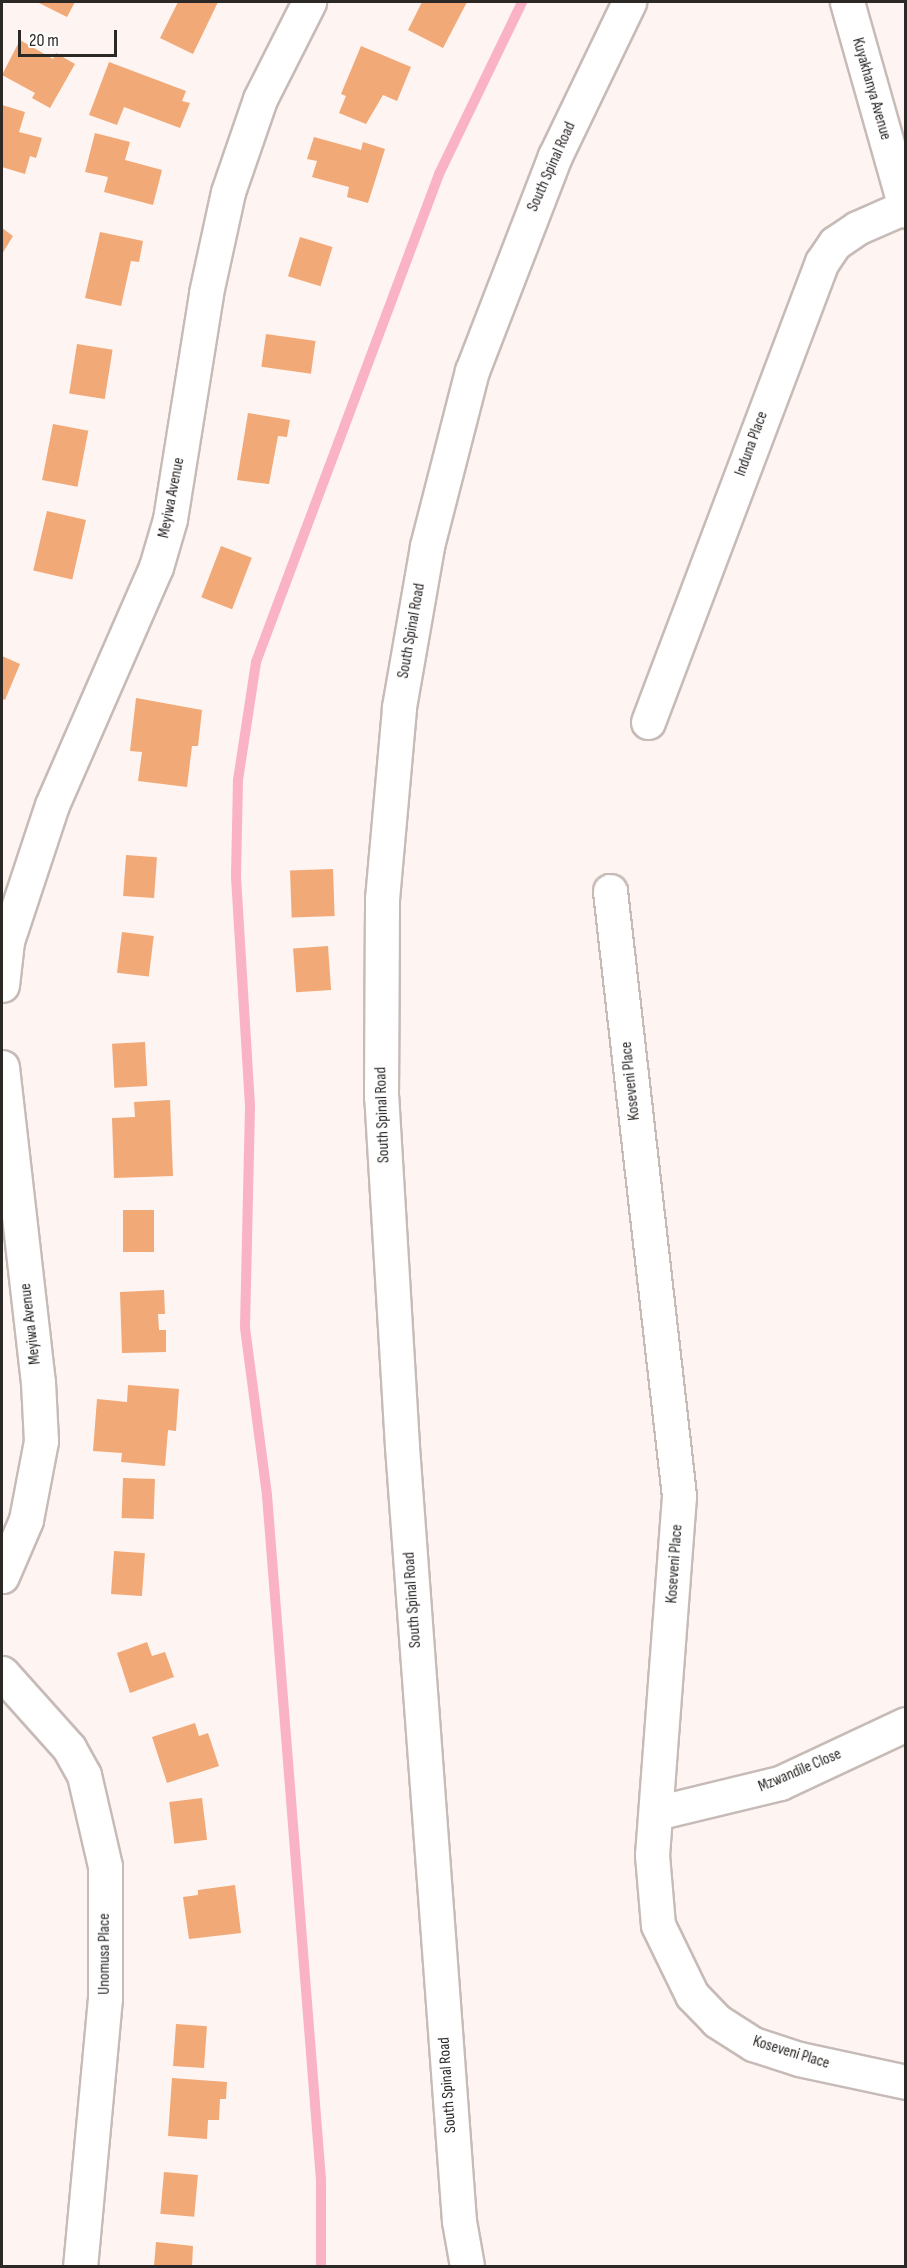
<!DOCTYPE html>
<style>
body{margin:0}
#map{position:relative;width:907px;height:2268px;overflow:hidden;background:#fef4f1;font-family:"Sofia Sans Condensed",sans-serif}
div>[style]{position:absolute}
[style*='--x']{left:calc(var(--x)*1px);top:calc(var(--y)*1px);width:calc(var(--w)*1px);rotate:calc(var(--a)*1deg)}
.stream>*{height:10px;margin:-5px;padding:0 5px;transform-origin:5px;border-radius:5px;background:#f9b2c6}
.building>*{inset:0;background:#f1a977;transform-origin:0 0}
.roads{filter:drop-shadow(2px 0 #c7bbb7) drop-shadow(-2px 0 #c7bbb7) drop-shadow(0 2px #c7bbb7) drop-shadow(0 -2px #c7bbb7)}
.street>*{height:33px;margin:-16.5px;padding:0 16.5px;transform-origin:16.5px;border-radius:16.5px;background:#fff}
.secondary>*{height:33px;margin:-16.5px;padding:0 16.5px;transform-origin:16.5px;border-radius:16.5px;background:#fff}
span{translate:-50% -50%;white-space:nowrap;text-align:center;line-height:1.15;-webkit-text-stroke:5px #fff;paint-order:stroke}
.street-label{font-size:16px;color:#2c2826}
.frame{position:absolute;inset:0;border:3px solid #2c2826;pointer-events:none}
.scale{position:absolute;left:18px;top:30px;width:99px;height:27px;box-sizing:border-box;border:3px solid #2c2826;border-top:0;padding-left:8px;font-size:18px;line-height:21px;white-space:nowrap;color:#2c2826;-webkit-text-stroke:4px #fff;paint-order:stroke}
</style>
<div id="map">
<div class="stream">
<i style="--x:321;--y:2266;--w:86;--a:-90"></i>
<i style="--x:321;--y:2180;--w:687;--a:-94.51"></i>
<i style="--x:267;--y:1495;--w:169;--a:-97.5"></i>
<i style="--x:245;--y:1327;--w:221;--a:-88.7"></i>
<i style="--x:250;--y:1106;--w:231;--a:-93.5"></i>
<i style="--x:236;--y:875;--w:95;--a:-88.8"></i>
<i style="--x:238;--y:780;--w:119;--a:-81.3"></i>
<i style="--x:256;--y:662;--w:521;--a:-69.44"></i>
<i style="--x:439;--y:174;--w:191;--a:-64.2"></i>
</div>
<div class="building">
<i style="clip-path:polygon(37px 2px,75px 2px,67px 17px)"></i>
<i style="clip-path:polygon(178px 2px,218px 2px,193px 54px,160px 38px)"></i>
<i style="clip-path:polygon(422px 2px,467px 2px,443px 48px,408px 30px)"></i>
<i style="clip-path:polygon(20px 40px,53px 59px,56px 53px,75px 64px,50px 108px,32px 98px,35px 93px,2px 75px)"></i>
<i style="clip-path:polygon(361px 46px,411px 67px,397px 101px,383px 95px,366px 124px,339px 113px,346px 96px,341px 94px)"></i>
<i style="clip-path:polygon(109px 62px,186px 91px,182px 101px,190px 103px,180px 128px,124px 107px,117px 125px,89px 115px)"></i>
<i style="clip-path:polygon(2px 105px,25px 112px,19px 132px,42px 138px,36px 158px,30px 156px,25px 174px,2px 167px)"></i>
<i style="clip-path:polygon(95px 133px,130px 142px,125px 160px,162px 170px,153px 205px,104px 192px,108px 177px,85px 172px)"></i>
<i style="clip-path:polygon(314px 137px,361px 150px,363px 142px,385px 149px,368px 203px,347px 197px,349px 187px,312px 177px,317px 161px,307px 159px)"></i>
<i style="clip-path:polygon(2px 228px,13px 236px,2px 254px)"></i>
<i style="clip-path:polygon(100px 232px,143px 241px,139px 262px,131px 261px,121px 306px,85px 298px)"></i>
<i style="left:300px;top:237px;width:34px;height:41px;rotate:17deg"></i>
<i style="left:266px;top:334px;width:50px;height:33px;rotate:8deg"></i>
<i style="left:77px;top:344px;width:36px;height:50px;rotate:9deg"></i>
<i style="clip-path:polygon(248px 413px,290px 420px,287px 437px,278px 436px,269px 484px,237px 480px)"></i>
<i style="left:53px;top:424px;width:36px;height:57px;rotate:11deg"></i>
<i style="left:47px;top:511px;width:40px;height:61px;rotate:13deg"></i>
<i style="left:221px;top:546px;width:33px;height:55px;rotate:21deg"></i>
<i style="clip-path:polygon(2px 656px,20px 664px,5px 700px,2px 699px)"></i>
<i style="clip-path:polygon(136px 698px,202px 710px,198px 746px,192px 746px,187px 787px,138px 781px,142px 752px,130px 751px)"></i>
<i style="left:126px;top:855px;width:31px;height:41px;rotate:4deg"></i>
<i style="left:333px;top:869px;width:47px;height:43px;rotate:88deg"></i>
<i style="left:122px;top:932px;width:32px;height:41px;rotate:7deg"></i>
<i style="left:328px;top:946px;width:44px;height:35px;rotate:86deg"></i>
<i style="left:145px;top:1042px;width:44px;height:33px;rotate:87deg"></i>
<i style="clip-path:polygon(170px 1100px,173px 1176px,114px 1178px,112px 1118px,135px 1117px,134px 1102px)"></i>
<i style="left:123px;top:1210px;width:31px;height:42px"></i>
<i style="clip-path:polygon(164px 1290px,165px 1314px,158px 1314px,159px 1330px,166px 1330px,166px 1352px,122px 1353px,120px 1292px)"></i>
<i style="clip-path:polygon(128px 1385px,179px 1389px,176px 1431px,168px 1430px,165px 1466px,121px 1462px,122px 1453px,93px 1451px,97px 1399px,127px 1402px)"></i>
<i style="left:123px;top:1478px;width:32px;height:40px;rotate:2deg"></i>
<i style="left:114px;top:1551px;width:31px;height:43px;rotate:4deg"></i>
<i style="clip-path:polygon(147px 1642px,152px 1656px,165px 1652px,174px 1677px,130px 1693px,117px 1653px)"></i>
<i style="clip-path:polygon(195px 1723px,199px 1736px,208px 1733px,219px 1766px,167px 1783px,152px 1737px)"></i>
<i style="left:202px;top:1798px;width:42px;height:33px;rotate:83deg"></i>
<i style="clip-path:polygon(235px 1885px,241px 1933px,189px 1939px,183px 1897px,198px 1895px,198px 1890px)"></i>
<i style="left:176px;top:2024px;width:31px;height:42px;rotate:4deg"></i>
<i style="clip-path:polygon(172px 2078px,227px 2082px,226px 2099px,220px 2099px,219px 2120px,208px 2120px,207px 2139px,168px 2136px)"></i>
<i style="left:164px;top:2172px;width:34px;height:42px;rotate:5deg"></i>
<i style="clip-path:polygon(156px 2242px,193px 2246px,192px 2266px,154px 2266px)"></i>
</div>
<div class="roads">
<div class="street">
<i style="--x:847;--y:2;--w:217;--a:74.2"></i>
<i style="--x:648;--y:722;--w:492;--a:-69.3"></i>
<i style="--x:822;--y:262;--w:23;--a:-56"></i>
<i style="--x:835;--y:243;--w:27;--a:-34"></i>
<i style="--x:857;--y:228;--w:52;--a:-23.6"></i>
<i style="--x:610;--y:891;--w:609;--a:83.49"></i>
<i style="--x:679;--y:1496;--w:360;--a:94.3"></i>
<i style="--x:652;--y:1855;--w:70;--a:85.1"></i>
<i style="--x:658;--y:1925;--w:78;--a:64.1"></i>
<i style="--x:692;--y:1995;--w:36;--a:46"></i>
<i style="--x:717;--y:2021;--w:43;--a:32.6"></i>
<i style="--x:753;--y:2044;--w:48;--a:18.1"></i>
<i style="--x:799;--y:2059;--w:109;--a:12.1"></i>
<i style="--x:2;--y:985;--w:44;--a:-83.5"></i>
<i style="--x:7;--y:941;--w:143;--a:-71.7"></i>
<i style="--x:52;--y:805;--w:260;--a:-66.4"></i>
<i style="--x:156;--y:567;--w:50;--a:-73.7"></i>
<i style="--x:170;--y:519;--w:229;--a:-80.9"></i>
<i style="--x:206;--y:293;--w:103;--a:-77.7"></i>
<i style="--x:228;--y:192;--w:98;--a:-71"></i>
<i style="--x:260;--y:99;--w:109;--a:-63.2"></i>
<i style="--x:2;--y:1067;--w:317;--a:83.5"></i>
<i style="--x:38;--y:1382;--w:59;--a:87.1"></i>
<i style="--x:41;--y:1441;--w:80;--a:100.8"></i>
<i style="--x:26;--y:1520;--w:61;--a:113.2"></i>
<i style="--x:2;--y:1673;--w:101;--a:48.2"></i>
<i style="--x:69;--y:1748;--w:31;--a:61"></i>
<i style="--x:84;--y:1775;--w:93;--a:77"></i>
<i style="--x:105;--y:1866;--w:132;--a:90"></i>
<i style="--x:105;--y:1998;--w:269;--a:95.3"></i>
<i style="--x:656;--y:1813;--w:128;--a:-13.6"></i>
<i style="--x:780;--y:1783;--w:139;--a:-25.1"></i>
</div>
<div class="secondary">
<i style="--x:467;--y:2266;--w:46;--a:-100.1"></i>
<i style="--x:459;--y:2221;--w:777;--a:-94.21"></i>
<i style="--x:402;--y:1446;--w:350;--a:-93.4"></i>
<i style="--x:381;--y:1097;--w:198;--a:-89.7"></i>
<i style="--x:382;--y:899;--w:193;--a:-84.9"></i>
<i style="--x:399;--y:707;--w:163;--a:-80.1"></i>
<i style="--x:427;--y:546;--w:181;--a:-75.6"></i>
<i style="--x:472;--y:371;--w:230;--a:-68.9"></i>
<i style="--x:555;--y:156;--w:171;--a:-64.3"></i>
</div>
</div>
<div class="street-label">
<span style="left:871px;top:89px;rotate:74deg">Kuyakhanya Avenue</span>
<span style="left:552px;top:167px;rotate:-66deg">South Spinal Road</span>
<span style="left:752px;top:444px;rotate:-70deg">Induna Place</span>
<span style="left:172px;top:498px;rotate:-79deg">Meyiwa Avenue</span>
<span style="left:412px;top:631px;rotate:-80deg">South Spinal Road</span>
<span style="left:631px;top:1081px;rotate:-96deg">Koseveni Place</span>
<span style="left:383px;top:1115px;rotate:-92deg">South Spinal Road</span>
<span style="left:31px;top:1324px;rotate:-97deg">Meyiwa Avenue</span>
<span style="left:675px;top:1564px;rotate:-86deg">Koseveni Place</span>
<span style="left:413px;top:1600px;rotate:-94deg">South Spinal Road</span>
<span style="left:800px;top:1771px;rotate:-23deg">Mzwandile Close</span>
<span style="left:105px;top:1954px;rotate:-90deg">Unomusa Place</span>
<span style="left:791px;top:2053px;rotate:17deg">Koseveni Place</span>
<span style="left:448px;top:2085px;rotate:-94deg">South Spinal Road</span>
</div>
<div class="frame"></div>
<div class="scale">20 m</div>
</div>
